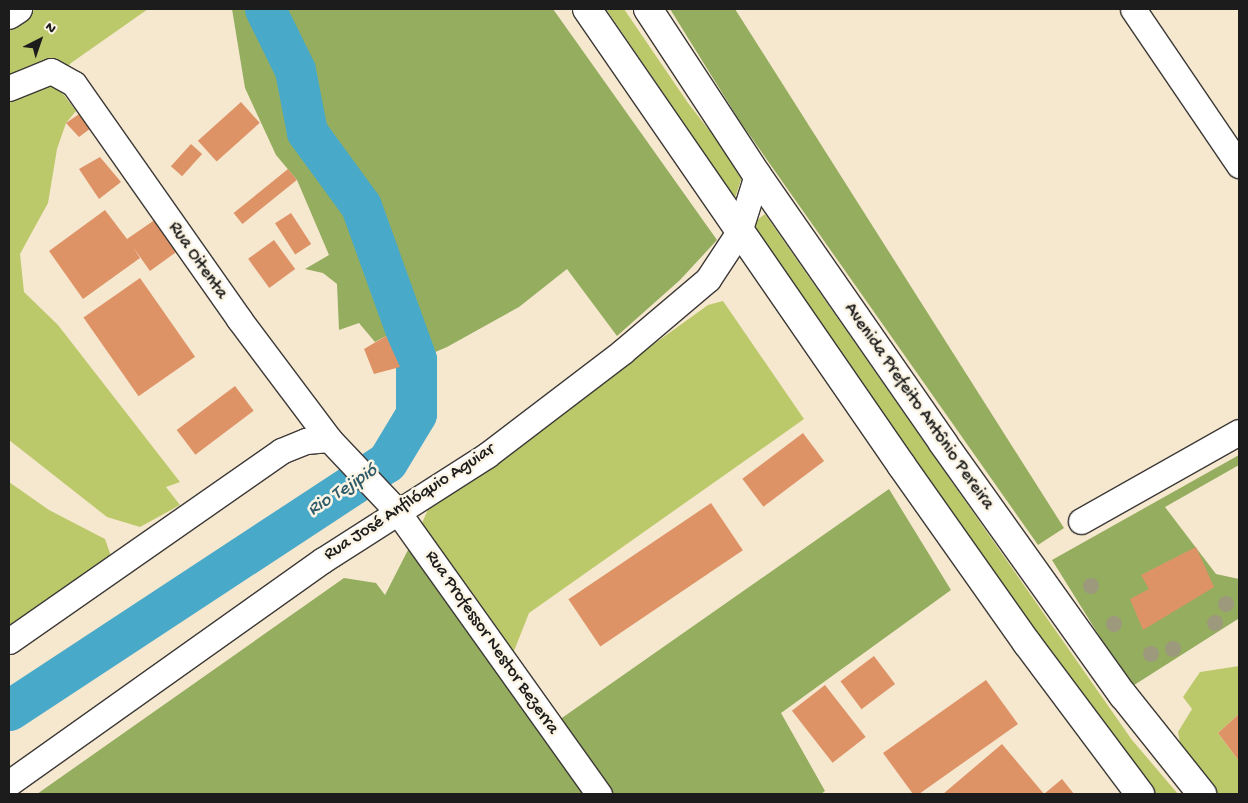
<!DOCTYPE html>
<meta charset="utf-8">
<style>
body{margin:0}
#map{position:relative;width:1248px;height:803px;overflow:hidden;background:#f6e7cf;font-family:"Gochi Hand",sans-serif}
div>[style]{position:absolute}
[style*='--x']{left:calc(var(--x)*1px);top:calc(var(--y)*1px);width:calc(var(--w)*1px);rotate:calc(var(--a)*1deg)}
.green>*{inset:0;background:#bcc96b}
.forest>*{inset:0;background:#95ad5f}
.river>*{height:41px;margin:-20.5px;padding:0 20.5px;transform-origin:20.5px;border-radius:20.5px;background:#49a9c8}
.building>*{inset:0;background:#de9367;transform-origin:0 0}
.roads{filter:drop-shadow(1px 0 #3d3a37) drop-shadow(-1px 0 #3d3a37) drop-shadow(0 1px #3d3a37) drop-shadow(0 -1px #3d3a37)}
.minor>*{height:25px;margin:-12.5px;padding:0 12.5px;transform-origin:12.5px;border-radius:12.5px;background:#fff}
.tertiary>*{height:28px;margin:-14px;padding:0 14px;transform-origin:14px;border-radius:14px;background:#fff}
.trunk>*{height:28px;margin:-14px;padding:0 14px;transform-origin:14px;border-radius:14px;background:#fff}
.trees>*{width:16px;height:16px;margin:-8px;border-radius:50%;background:#9d997c}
span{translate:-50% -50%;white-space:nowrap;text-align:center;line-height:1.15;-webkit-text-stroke:5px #fcf5e5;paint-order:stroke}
.street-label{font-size:18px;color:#1c1c1c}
.water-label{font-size:19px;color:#305b69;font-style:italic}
.frame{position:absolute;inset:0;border:10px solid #1c1c1c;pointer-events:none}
.north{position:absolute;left:15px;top:15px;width:50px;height:50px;-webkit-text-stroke:4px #fcf5e5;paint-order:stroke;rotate:41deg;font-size:14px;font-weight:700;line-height:20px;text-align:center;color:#1c1c1c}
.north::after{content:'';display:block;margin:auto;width:18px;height:22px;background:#1c1c1c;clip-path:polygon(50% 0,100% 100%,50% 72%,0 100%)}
</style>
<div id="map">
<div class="green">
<i style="clip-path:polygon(36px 9px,148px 9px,71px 63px,63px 72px,9px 82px,9px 28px)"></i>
<i style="clip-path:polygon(606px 9px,624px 9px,688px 103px,743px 174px,735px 198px)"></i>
<i style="clip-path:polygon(54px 82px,76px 111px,66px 123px,57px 149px,48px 203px,20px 254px,24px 292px,58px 325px,180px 482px,166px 487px,180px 505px,140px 527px,107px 517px,9px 440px,9px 95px)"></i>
<i style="clip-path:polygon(765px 214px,1132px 740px,1178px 794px,1151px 794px,1087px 714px,752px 232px,753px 223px)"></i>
<i style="clip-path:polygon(723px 301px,804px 419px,529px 613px,514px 651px,422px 523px,430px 505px,708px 305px)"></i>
<i style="clip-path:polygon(9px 482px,49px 510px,105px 539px,112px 559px,9px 630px)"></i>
<i style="clip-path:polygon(1239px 666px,1239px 714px,1218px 733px,1239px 761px,1239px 794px,1218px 794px,1183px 759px,1178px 732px,1192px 709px,1183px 697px,1200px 672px)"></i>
</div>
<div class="forest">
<i style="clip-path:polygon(232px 9px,553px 9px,717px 240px,680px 280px,617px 336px,567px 269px,519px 307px,447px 347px,400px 367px,386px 336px,375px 342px,359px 323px,339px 330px,337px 284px,323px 273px,305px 269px,329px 255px,297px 180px,276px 155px,245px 88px)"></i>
<i style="clip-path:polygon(670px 9px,735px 9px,1064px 528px,1038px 545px,739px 120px)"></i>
<i style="clip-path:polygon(1239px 455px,1239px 465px,1165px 507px,1216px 574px,1239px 579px,1238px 619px,1131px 687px,1052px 560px)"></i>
<i style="clip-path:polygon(889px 489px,951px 590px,781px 713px,825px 791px,821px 794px,613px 794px,559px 720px)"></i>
<i style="clip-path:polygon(409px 548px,585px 794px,37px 794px,344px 578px,376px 583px,385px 595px)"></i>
</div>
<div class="river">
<i style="--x:9;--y:710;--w:452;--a:-33.3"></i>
<i style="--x:387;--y:462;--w:56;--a:-58.9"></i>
<i style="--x:416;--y:414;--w:55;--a:-90"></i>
<i style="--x:416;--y:359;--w:163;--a:-109.8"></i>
<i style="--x:361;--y:206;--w:92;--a:-126.1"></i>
<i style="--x:307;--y:132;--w:63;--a:-101"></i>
<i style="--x:295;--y:70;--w:68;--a:-116.2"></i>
</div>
<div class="building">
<i style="left:241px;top:102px;width:28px;height:58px;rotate:48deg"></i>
<i style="clip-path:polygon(82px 112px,91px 128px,79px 137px,66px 123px)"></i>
<i style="left:191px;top:144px;width:15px;height:30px;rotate:42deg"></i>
<i style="clip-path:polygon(100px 157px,121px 182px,99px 199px,79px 169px)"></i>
<i style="left:288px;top:169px;width:14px;height:70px;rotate:51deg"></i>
<i style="clip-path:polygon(105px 210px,127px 239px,156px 219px,179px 250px,150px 271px,133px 247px,140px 258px,83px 299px,49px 251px)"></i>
<i style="left:291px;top:213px;width:37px;height:19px;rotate:57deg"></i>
<i style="left:274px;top:240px;width:36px;height:32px;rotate:54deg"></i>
<i style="left:140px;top:278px;width:96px;height:69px;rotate:55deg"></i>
<i style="clip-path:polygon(386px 336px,400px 367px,374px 374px,364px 349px)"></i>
<i style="left:235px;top:386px;width:31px;height:73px;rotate:53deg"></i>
<i style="left:803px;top:433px;width:35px;height:76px;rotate:53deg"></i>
<i style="left:711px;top:503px;width:57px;height:172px;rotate:56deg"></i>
<i style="clip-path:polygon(1196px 547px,1214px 587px,1143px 630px,1130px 599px,1149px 589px,1141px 575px)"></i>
<i style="left:874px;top:656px;width:35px;height:42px;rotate:53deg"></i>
<i style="clip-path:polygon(986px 680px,1018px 724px,919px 794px,913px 794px,883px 753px)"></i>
<i style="left:825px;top:685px;width:66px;height:42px;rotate:52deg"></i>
<i style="clip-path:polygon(1239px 714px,1239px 761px,1218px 733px)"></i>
<i style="clip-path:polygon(1002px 744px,1044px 794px,1062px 779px,1074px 794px,943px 794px)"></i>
</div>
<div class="roads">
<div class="minor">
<i style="--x:1133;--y:9;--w:189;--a:55.8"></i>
<i style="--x:9;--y:88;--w:45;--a:-22"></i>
<i style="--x:51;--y:71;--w:26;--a:29"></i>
<i style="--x:74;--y:84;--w:287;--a:54.9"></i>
<i style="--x:239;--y:319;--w:150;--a:53.1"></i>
<i style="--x:1081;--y:521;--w:181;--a:-29.4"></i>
<i style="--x:9;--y:641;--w:332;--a:-34.9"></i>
<i style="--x:281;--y:451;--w:27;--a:-22"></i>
<i style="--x:306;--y:441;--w:23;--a:-5"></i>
<i style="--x:329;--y:439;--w:99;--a:46.6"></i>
<i style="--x:397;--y:511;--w:348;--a:54.5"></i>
<i style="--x:9;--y:783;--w:385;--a:-35.4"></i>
<i style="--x:323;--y:560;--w:195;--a:-32.6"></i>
<i style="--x:487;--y:455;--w:170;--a:-37.3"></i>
<i style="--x:622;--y:352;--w:113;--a:-40.3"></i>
<i style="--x:708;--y:279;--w:56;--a:-56.6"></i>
<i style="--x:739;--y:232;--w:60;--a:-72.5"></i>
</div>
<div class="tertiary">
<i style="--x:587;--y:9;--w:555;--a:55.42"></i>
<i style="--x:902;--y:466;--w:217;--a:54.8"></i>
<i style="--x:1027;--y:643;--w:189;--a:53.2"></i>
<i style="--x:648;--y:9;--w:199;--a:56.7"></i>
<i style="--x:757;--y:175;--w:326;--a:55.2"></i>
<i style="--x:943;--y:443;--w:310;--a:54.5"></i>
<i style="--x:1123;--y:695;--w:127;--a:51.4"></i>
</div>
<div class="trunk">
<i style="--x:9;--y:15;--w:11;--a:-34"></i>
</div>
</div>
<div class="trees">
<i style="left:1091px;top:586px"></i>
<i style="left:1226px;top:604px"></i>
<i style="left:1215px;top:623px"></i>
<i style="left:1114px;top:624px"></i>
<i style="left:1173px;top:649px"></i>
<i style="left:1151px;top:654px"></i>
</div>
<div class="street-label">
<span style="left:197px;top:261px;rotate:55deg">Rua Oitenta</span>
<span style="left:918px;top:407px;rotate:55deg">Avenida Prefeito Antônio Pereira</span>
<span style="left:410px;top:503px;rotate:-33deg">Rua José Anfilóquio Aguiar</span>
<span style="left:491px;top:643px;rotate:55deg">Rua Professor Nestor Bezerra</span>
</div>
<div class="water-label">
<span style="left:343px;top:491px;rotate:-33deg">Rio Tejipió</span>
</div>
<div class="frame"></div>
<div class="north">N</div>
</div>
